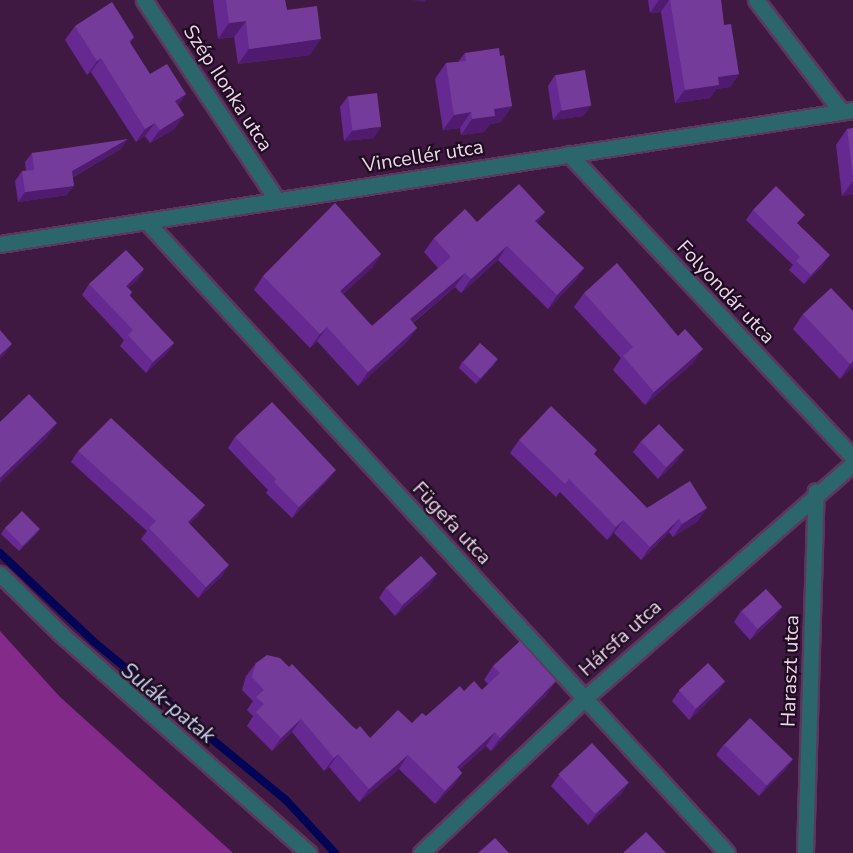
<!DOCTYPE html>
<meta charset="utf-8">
<style>
body{margin:0}
#map{position:relative;width:853px;height:853px;overflow:hidden;background:#401943;font-family:"Nunito Sans",sans-serif}
div>[style]{position:absolute}
[style*='--x']{left:calc(var(--x)*1px);top:calc(var(--y)*1px);width:calc(var(--w)*1px);rotate:calc(var(--a)*1deg)}
.forest>*{inset:0;background:#842a8a}
.stream>*{height:8px;margin:-4px;padding:0 4px;transform-origin:4px;border-radius:4px;background:#020455}
.roads{filter:drop-shadow(2px 0 #5c375e) drop-shadow(-2px 0 #5c375e) drop-shadow(0 2px #5c375e) drop-shadow(0 -2px #5c375e)}
.minor>*{height:15px;margin:-7.5px;padding:0 7.5px;transform-origin:7.5px;border-radius:7.5px;background:#2b666d}
.wall>*{inset:0;background:#652991}
.shaded-wall>*{inset:0;background:#501b6e}
.building>*{inset:0;background:#743b9b;transform-origin:0 0}
span{translate:-50% -50%;white-space:nowrap;text-align:center;line-height:1.15;-webkit-text-stroke:4.5px #1e0c1f;paint-order:stroke}
.street-label{font-size:20px;color:#edd4ed}
.water-label{font-size:21px;color:#c9d6f1;font-style:italic}
</style>
<div id="map">
<div class="forest">
<i style="clip-path:polygon(0 631px,60px 697px,233px 853px,0 853px)"></i>
</div>
<div class="stream">
<i style="--x:0;--y:553;--w:128;--a:43.4"></i>
<i style="--x:93;--y:641;--w:249;--a:39.5"></i>
<i style="--x:285;--y:799;--w:74;--a:47.2"></i>
</div>
<div class="roads">
<div class="minor">
<i style="--x:144;--y:0;--w:240;--a:56.4"></i>
<i style="--x:756;--y:0;--w:141;--a:52.5"></i>
<i style="--x:569;--y:154;--w:416;--a:46.9"></i>
<i style="--x:146;--y:221;--w:858;--a:47.41"></i>
<i style="--x:0;--y:244;--w:863;--a:-8.93"></i>
<i style="--x:0;--y:574;--w:84;--a:44.5"></i>
<i style="--x:60;--y:633;--w:332;--a:41.5"></i>
<i style="--x:421;--y:853;--w:226;--a:-43.4"></i>
<i style="--x:585;--y:698;--w:356;--a:-41.2"></i>
<i style="--x:805;--y:853;--w:362;--a:-88.3"></i>
</div>
</div>
<div class="wall">
<i style="clip-path:polygon(213px 0,285px 0,287px 10px,310px 55px,238px 64px,234px 37px,218px 39px)"></i>
<i style="clip-path:polygon(648px 0,721px 0,724px 25px,739px 74px,730px 87px,716px 89px,710px 98px,675px 103px,661px 12px,650px 13px)"></i>
<i style="clip-path:polygon(75px 26px,134px 37px,130px 43px,150px 74px,186px 94px,178px 105px,184px 115px,174px 129px,150px 143px,145px 136px,136px 142px,91px 72px,87px 75px,65px 40px)"></i>
<i style="clip-path:polygon(465px 53px,500px 56px,512px 106px,501px 122px,490px 124px,484px 132px,461px 135px,460px 128px,443px 130px,435px 79px,446px 63px,458px 62px)"></i>
<i style="clip-path:polygon(555px 75px,591px 105px,583px 116px,553px 120px,548px 86px)"></i>
<i style="clip-path:polygon(348px 96px,374px 138px,344px 141px,340px 107px)"></i>
<i style="clip-path:polygon(853px 128px,853px 194px,842px 196px,836px 145px,847px 129px)"></i>
<i style="clip-path:polygon(121px 149px,73px 177px,67px 195px,18px 202px,15px 181px,22px 171px,26px 171px,25px 162px,32px 153px)"></i>
<i style="clip-path:polygon(753px 210px,798px 224px,823px 265px,804px 284px,789px 270px,793px 265px,746px 220px)"></i>
<i style="clip-path:polygon(545px 212px,537px 223px,584px 268px,574px 282px,548px 309px,498px 260px,461px 293px,455px 287px,413px 323px,417px 328px,407px 342px,358px 386px,317px 341px,310px 348px,254px 290px,263px 276px,381px 254px,372px 268px,343px 294px,372px 326px,438px 268px,424px 252px,434px 238px,477px 222px)"></i>
<i style="clip-path:polygon(144px 269px,137px 280px,128px 288px,132px 292px,130px 296px,174px 343px,166px 354px,146px 373px,120px 346px,124px 340px,82px 295px,89px 284px)"></i>
<i style="clip-path:polygon(584px 293px,693px 363px,645px 405px,613px 370px,621px 358px,574px 307px)"></i>
<i style="clip-path:polygon(853px 311px,853px 367px,840px 379px,793px 329px,803px 314px)"></i>
<i style="clip-path:polygon(462px 362px,494px 365px,476px 384px,459px 368px)"></i>
<i style="clip-path:polygon(235px 437px,328px 480px,292px 518px,266px 493px,268px 490px,228px 448px)"></i>
<i style="clip-path:polygon(519px 440px,594px 454px,647px 508px,698px 521px,673px 537px,669px 532px,641px 560px,614px 533px,607px 540px,560px 492px,556px 497px,510px 453px)"></i>
<i style="clip-path:polygon(641px 441px,677px 461px,658px 479px,633px 452px)"></i>
<i style="clip-path:polygon(78px 451px,205px 505px,197px 516px,189px 524px,222px 576px,198px 598px,141px 539px,147px 531px,71px 462px)"></i>
<i style="clip-path:polygon(5px 528px,40px 529px,36px 534px,19px 551px,1px 534px)"></i>
<i style="clip-path:polygon(430px 585px,395px 616px,379px 598px,386px 587px)"></i>
<i style="clip-path:polygon(782px 607px,774px 618px,750px 640px,734px 622px,741px 611px)"></i>
<i style="clip-path:polygon(256px 663px,370px 738px,412px 723px,426px 716px,464px 691px,482px 690px,488px 684px,484px 680px,493px 666px,547px 694px,491px 751px,486px 746px,459px 770px,462px 773px,453px 786px,435px 804px,399px 769px,359px 802px,329px 767px,324px 771px,292px 732px,272px 751px,247px 726px,253px 716px,247px 710px,253px 701px,242px 690px,246px 676px)"></i>
<i style="clip-path:polygon(725px 681px,718px 692px,689px 720px,672px 701px,679px 691px)"></i>
<i style="clip-path:polygon(724px 744px,793px 759px,785px 770px,759px 796px,716px 755px)"></i>
<i style="clip-path:polygon(559px 775px,622px 793px,588px 825px,551px 786px)"></i>
</div>
<div class="shaded-wall">
<i style="clip-path:polygon(412px 0,426px 0,424px 2px)"></i>
<i style="clip-path:polygon(659px 0,669px 0,661px 12px,650px 13px)"></i>
<i style="clip-path:polygon(246px 21px,234px 37px,218px 39px,229px 23px)"></i>
<i style="clip-path:polygon(321px 39px,310px 55px,238px 64px,249px 49px)"></i>
<i style="clip-path:polygon(101px 58px,91px 72px,87px 75px,97px 61px)"></i>
<i style="clip-path:polygon(739px 74px,730px 87px,716px 89px,710px 98px,675px 103px,685px 90px,718px 77px)"></i>
<i style="clip-path:polygon(186px 94px,176px 108px,175px 101px)"></i>
<i style="clip-path:polygon(591px 105px,583px 116px,553px 120px,561px 110px)"></i>
<i style="clip-path:polygon(512px 106px,501px 122px,490px 124px,484px 132px,461px 135px,472px 119px,494px 109px)"></i>
<i style="clip-path:polygon(471px 112px,460px 128px,443px 130px,454px 115px)"></i>
<i style="clip-path:polygon(184px 115px,174px 129px,150px 143px,160px 130px)"></i>
<i style="clip-path:polygon(155px 123px,145px 136px,136px 142px,145px 129px)"></i>
<i style="clip-path:polygon(381px 127px,374px 138px,344px 141px,352px 131px)"></i>
<i style="clip-path:polygon(128px 139px,121px 149px,65px 181px,72px 171px)"></i>
<i style="clip-path:polygon(853px 181px,853px 194px,842px 196px)"></i>
<i style="clip-path:polygon(74px 186px,67px 195px,18px 202px,25px 192px)"></i>
<i style="clip-path:polygon(545px 212px,535px 226px,535px 221px)"></i>
<i style="clip-path:polygon(507px 246px,498px 260px,461px 293px,471px 279px)"></i>
<i style="clip-path:polygon(381px 254px,372px 268px,330px 305px,340px 291px)"></i>
<i style="clip-path:polygon(830px 255px,823px 265px,804px 284px,811px 275px)"></i>
<i style="clip-path:polygon(584px 268px,574px 282px,548px 309px,557px 295px)"></i>
<i style="clip-path:polygon(144px 269px,137px 280px,119px 297px,126px 286px)"></i>
<i style="clip-path:polygon(465px 273px,455px 287px,400px 333px,410px 319px)"></i>
<i style="clip-path:polygon(327px 327px,317px 341px,310px 348px,320px 334px)"></i>
<i style="clip-path:polygon(417px 328px,407px 342px,358px 386px,368px 372px)"></i>
<i style="clip-path:polygon(174px 343px,166px 354px,146px 373px,153px 362px)"></i>
<i style="clip-path:polygon(12px 344px,4px 355px,0 359px,0 355px)"></i>
<i style="clip-path:polygon(703px 349px,693px 363px,645px 405px,654px 392px)"></i>
<i style="clip-path:polygon(498px 359px,494px 365px,476px 384px,480px 378px)"></i>
<i style="clip-path:polygon(853px 362px,853px 367px,840px 379px,850px 364px)"></i>
<i style="clip-path:polygon(57px 423px,46px 439px,0 483px,0 478px)"></i>
<i style="clip-path:polygon(684px 450px,677px 461px,658px 479px,666px 468px)"></i>
<i style="clip-path:polygon(336px 470px,328px 480px,292px 518px,299px 507px)"></i>
<i style="clip-path:polygon(205px 505px,197px 516px,180px 533px,188px 522px)"></i>
<i style="clip-path:polygon(707px 508px,698px 521px,673px 537px,682px 524px)"></i>
<i style="clip-path:polygon(679px 519px,669px 532px,641px 560px,650px 547px)"></i>
<i style="clip-path:polygon(623px 520px,614px 533px,607px 540px,616px 527px)"></i>
<i style="clip-path:polygon(40px 529px,36px 534px,19px 551px,23px 546px)"></i>
<i style="clip-path:polygon(229px 565px,222px 576px,198px 598px,206px 587px)"></i>
<i style="clip-path:polygon(437px 574px,430px 585px,395px 616px,403px 605px)"></i>
<i style="clip-path:polygon(782px 607px,774px 618px,750px 640px,758px 629px)"></i>
<i style="clip-path:polygon(556px 681px,547px 694px,491px 751px,500px 738px)"></i>
<i style="clip-path:polygon(725px 681px,718px 692px,689px 720px,696px 709px)"></i>
<i style="clip-path:polygon(301px 719px,292px 732px,272px 751px,281px 738px)"></i>
<i style="clip-path:polygon(495px 732px,486px 746px,447px 780px,457px 767px)"></i>
<i style="clip-path:polygon(338px 754px,329px 767px,324px 771px,334px 758px)"></i>
<i style="clip-path:polygon(408px 755px,399px 769px,359px 802px,369px 789px)"></i>
<i style="clip-path:polygon(793px 759px,785px 770px,759px 796px,767px 785px)"></i>
<i style="clip-path:polygon(462px 773px,453px 786px,435px 804px,445px 791px)"></i>
<i style="clip-path:polygon(629px 782px,622px 793px,588px 825px,596px 814px)"></i>
</div>
<div class="building">
<i style="clip-path:polygon(226px 0,285px 0,287px 10px,317px 6px,321px 39px,249px 49px,246px 21px,229px 23px)"></i>
<i style="clip-path:polygon(670px 0,721px 0,724px 25px,731px 24px,739px 74px,718px 77px,719px 85px,685px 90px)"></i>
<i style="clip-path:polygon(112px 2px,134px 37px,129px 41px,150px 74px,167px 64px,186px 94px,175px 101px,184px 115px,160px 130px,155px 123px,145px 129px,101px 58px,97px 61px,75px 26px)"></i>
<i style="clip-path:polygon(499px 48px,500px 56px,504px 55px,512px 106px,494px 109px,495px 116px,472px 119px,471px 112px,454px 115px,446px 63px,466px 61px,465px 53px)"></i>
<i style="left:585px;top:70px;width:36px;height:30px;rotate:80deg"></i>
<i style="left:377px;top:93px;width:34px;height:29px;rotate:83deg"></i>
<i style="clip-path:polygon(853px 128px,853px 176px,847px 129px)"></i>
<i style="clip-path:polygon(128px 139px,72px 171px,74px 186px,25px 192px,22px 171px,34px 170px,32px 153px)"></i>
<i style="clip-path:polygon(519px 184px,545px 212px,535px 221px,584px 268px,557px 295px,507px 246px,471px 279px,465px 273px,410px 319px,417px 328px,368px 372px,327px 327px,320px 334px,263px 276px,335px 203px,381px 254px,340px 291px,372px 326px,451px 257px,434px 238px,465px 209px,477px 222px)"></i>
<i style="clip-path:polygon(776px 186px,805px 215px,797px 223px,830px 255px,811px 275px,796px 261px,800px 257px,753px 210px)"></i>
<i style="clip-path:polygon(126px 250px,144px 269px,126px 286px,132px 292px,129px 295px,174px 343px,153px 362px,128px 335px,133px 330px,89px 284px)"></i>
<i style="clip-path:polygon(617px 263px,678px 336px,685px 329px,703px 349px,654px 392px,623px 356px,633px 347px,584px 293px)"></i>
<i style="clip-path:polygon(831px 288px,853px 311px,853px 362px,850px 364px,803px 314px)"></i>
<i style="clip-path:polygon(0 330px,12px 344px,0 355px)"></i>
<i style="left:480px;top:343px;width:24px;height:26px;rotate:42deg"></i>
<i style="clip-path:polygon(29px 394px,57px 423px,0 478px,0 422px)"></i>
<i style="clip-path:polygon(272px 402px,336px 470px,299px 507px,274px 482px,276px 479px,235px 437px)"></i>
<i style="clip-path:polygon(551px 406px,597px 450px,594px 454px,647px 508px,690px 481px,707px 508px,682px 524px,679px 519px,650px 547px,623px 520px,616px 527px,569px 479px,565px 484px,519px 440px)"></i>
<i style="clip-path:polygon(111px 418px,205px 505px,188px 522px,229px 565px,206px 587px,149px 528px,156px 521px,78px 451px)"></i>
<i style="left:659px;top:424px;width:36px;height:25px;rotate:46deg"></i>
<i style="left:22px;top:511px;width:25px;height:24px;rotate:45deg"></i>
<i style="left:421px;top:556px;width:24px;height:47px;rotate:48deg"></i>
<i style="left:766px;top:589px;width:24px;height:33px;rotate:48deg"></i>
<i style="clip-path:polygon(520px 641px,556px 681px,500px 738px,495px 732px,457px 767px,462px 773px,445px 791px,408px 755px,369px 789px,338px 754px,334px 758px,301px 719px,281px 738px,256px 712px,264px 704px,256px 697px,264px 690px,252px 677px,256px 663px,267px 655px,280px 658px,289px 667px,292px 664px,356px 730px,360px 726px,370px 738px,398px 710px,412px 723px,422px 713px,426px 716px,460px 686px,464px 691px,474px 681px,482px 690px,500px 673px,493px 666px)"></i>
<i style="left:708px;top:663px;width:25px;height:40px;rotate:47deg"></i>
<i style="left:750px;top:718px;width:59px;height:37px;rotate:44deg"></i>
<i style="left:592px;top:743px;width:54px;height:46px;rotate:47deg"></i>
<i style="clip-path:polygon(646px 832px,666px 853px,623px 853px)"></i>
<i style="clip-path:polygon(495px 838px,509px 853px,478px 853px)"></i>
</div>
<div class="street-label">
<span style="left:228px;top:88px;rotate:57deg">Szép Ilonka utca</span>
<span style="left:423px;top:156px;rotate:-9deg">Vincellér utca</span>
<span style="left:726px;top:292px;rotate:47deg">Folyondár utca</span>
<span style="left:452px;top:523px;rotate:47deg">Fügefa utca</span>
<span style="left:620px;top:638px;rotate:-42deg">Hársfa utca</span>
<span style="left:790px;top:671px;rotate:-88deg">Haraszt utca</span>
</div>
<div class="water-label">
<span style="left:168px;top:703px;rotate:39deg">Sulák-patak</span>
</div>
</div>
